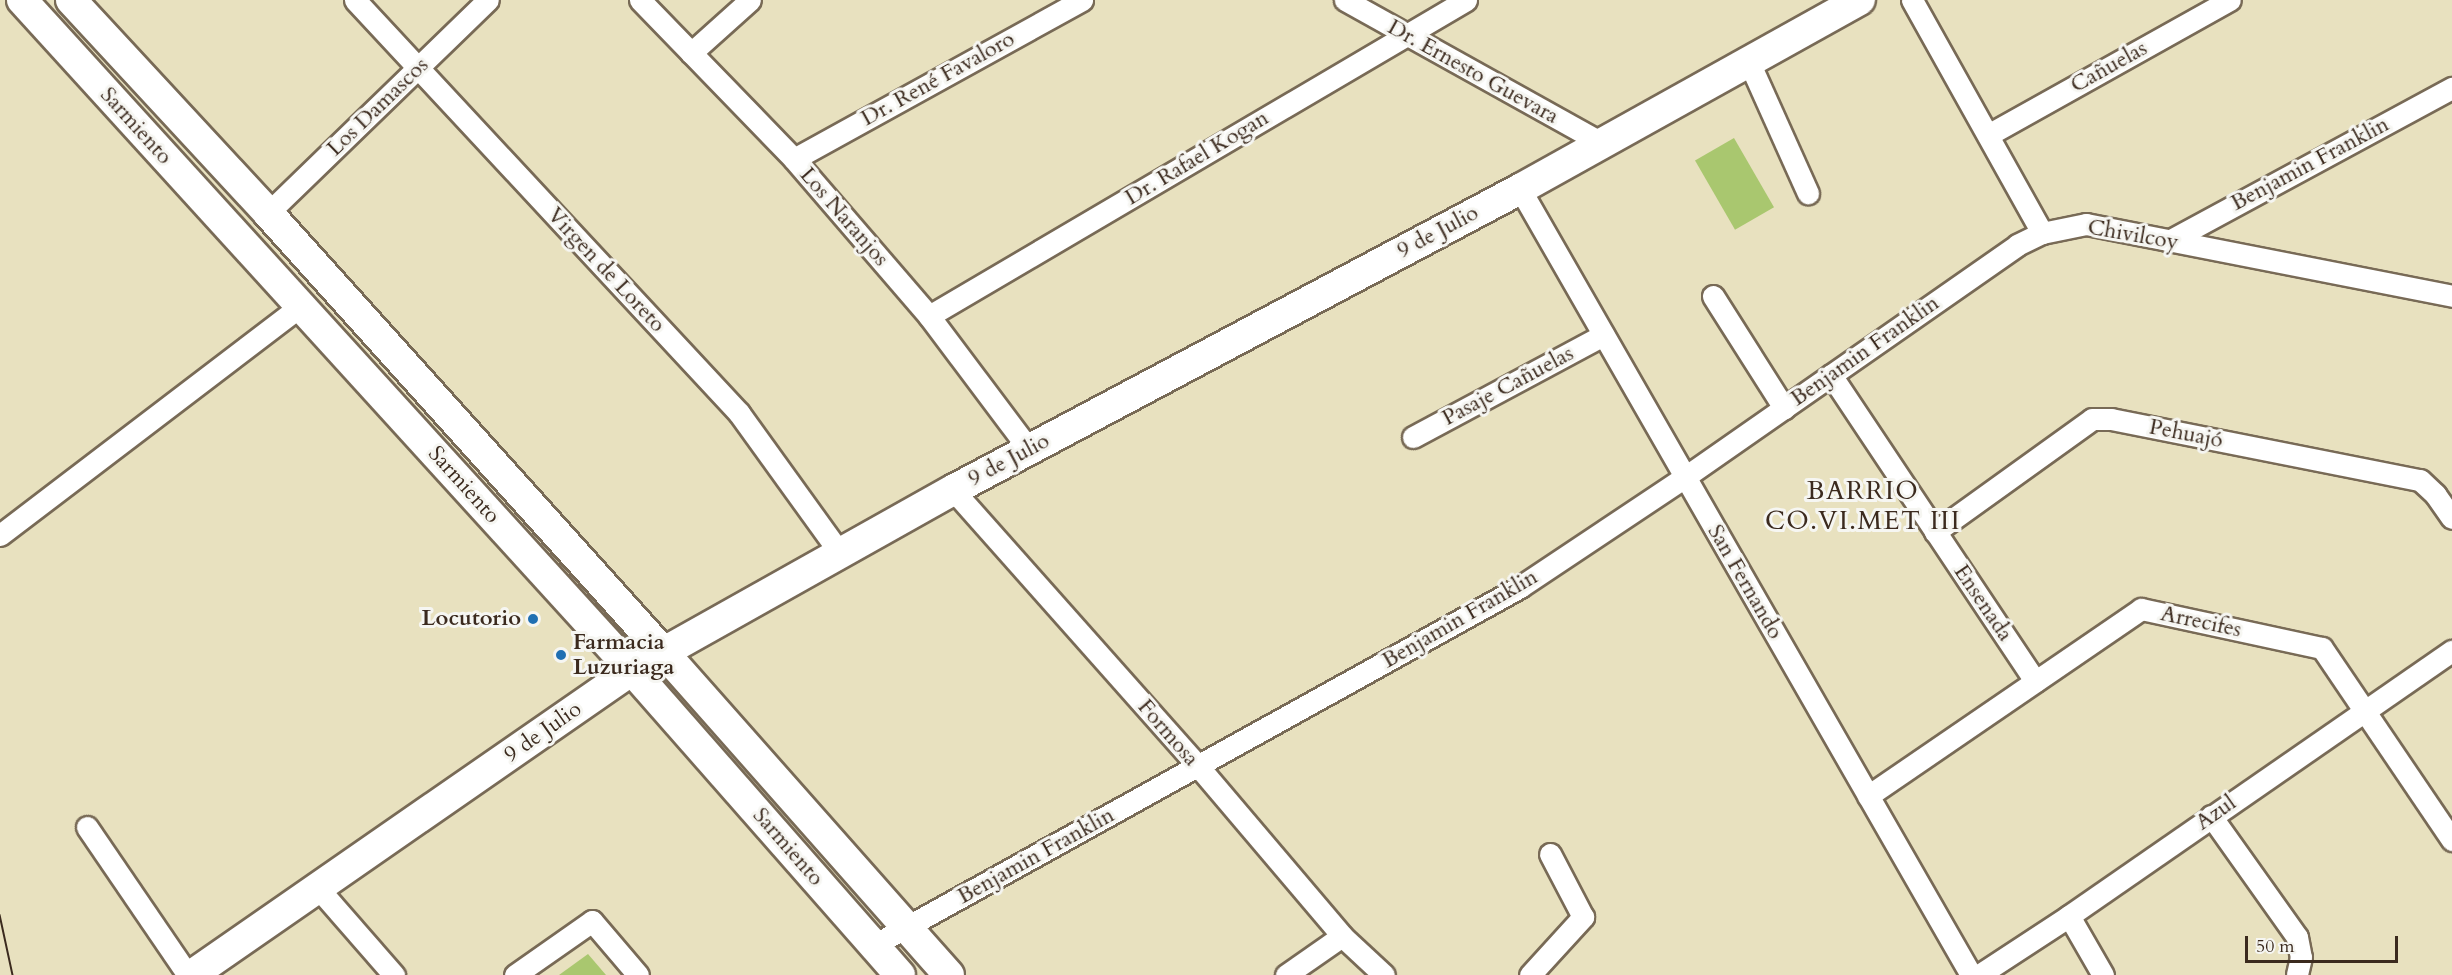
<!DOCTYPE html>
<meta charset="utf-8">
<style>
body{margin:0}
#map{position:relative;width:2452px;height:975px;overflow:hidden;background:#e8e1bf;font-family:Cardo,serif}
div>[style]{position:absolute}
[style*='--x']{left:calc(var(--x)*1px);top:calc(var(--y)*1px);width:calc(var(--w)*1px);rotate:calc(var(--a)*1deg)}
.green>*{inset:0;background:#a9c76f;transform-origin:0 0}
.roads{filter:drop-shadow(2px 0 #786a56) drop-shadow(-2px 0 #786a56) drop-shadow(0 2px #786a56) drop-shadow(0 -2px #786a56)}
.street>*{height:21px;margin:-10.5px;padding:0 10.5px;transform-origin:10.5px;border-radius:10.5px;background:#fff}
.secondary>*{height:30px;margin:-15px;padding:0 15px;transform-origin:15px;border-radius:15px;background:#fff}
.tram>*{height:1.5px;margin:-0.75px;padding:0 0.75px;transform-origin:0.75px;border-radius:0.75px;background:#3b2a1e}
.dots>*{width:16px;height:16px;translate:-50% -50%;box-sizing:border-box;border:3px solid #f6f6f2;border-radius:50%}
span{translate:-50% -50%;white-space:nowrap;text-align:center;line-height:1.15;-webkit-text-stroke:6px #f6f6f2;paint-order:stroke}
.street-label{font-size:22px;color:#3b2a1e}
.poi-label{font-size:22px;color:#3b2a1e;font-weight:700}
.right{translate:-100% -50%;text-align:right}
.left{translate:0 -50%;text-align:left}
.quarter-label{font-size:26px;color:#3b2a1e;letter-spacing:1.5px}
.scale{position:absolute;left:2245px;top:936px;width:153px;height:27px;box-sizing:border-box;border:3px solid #3b2a1e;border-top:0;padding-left:8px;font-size:18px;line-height:21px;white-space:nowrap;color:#3b2a1e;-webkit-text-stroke:4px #f6f6f2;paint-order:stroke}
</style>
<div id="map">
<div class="green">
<i style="left:1734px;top:138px;width:80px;height:45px;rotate:60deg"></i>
<i style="clip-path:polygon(588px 954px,606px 975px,559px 975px)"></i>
</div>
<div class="roads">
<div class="street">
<i style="--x:355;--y:0;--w:564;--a:47.08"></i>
<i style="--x:739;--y:413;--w:173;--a:54.2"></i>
<i style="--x:640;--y:0;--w:221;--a:45.9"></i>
<i style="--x:794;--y:159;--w:207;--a:49.3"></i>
<i style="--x:929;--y:316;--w:166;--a:53.1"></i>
<i style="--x:1345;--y:0;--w:294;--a:29.1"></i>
<i style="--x:1912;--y:0;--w:267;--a:60.8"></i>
<i style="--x:2042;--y:233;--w:45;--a:-11.6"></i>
<i style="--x:2086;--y:224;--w:373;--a:11.1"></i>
<i style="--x:691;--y:53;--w:79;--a:-41.9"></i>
<i style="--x:1749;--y:62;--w:144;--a:65.8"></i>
<i style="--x:1988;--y:135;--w:277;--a:-29.2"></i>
<i style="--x:794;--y:159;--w:329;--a:-28.9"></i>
<i style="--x:1520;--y:189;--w:906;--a:60.15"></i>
<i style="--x:268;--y:213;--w:306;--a:-44.1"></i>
<i style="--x:2169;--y:241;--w:322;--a:-28.4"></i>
<i style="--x:1713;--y:296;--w:133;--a:57.6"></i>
<i style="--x:929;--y:316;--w:623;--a:-30.47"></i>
<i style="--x:1831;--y:375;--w:368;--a:56.3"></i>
<i style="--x:1413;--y:437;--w:216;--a:-28.2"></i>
<i style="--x:953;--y:490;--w:369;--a:48.4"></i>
<i style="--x:1198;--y:766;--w:223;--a:49.7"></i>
<i style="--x:1342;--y:936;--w:57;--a:42.9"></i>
<i style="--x:1935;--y:532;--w:193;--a:-35.7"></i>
<i style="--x:2092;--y:419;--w:19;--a:0"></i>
<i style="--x:2111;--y:419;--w:315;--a:11.2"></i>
<i style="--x:2420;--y:480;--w:21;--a:43"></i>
<i style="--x:2435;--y:494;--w:29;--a:55"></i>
<i style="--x:0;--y:535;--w:378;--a:-37.3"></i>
<i style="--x:1868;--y:796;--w:331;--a:-34.4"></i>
<i style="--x:2141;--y:609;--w:185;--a:12.2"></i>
<i style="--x:2322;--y:648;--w:232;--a:55.9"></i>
<i style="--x:2211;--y:816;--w:148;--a:54.6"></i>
<i style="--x:2297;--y:937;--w:20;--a:79"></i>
<i style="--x:2301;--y:957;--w:18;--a:103"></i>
<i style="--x:87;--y:827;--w:179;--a:55.7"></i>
<i style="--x:318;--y:888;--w:116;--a:48.9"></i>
<i style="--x:2069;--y:916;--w:68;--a:60"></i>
<i style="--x:874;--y:945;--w:739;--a:-28.99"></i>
<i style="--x:1520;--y:587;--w:198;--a:-33.7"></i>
<i style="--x:1685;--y:477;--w:405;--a:-34.9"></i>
<i style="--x:2017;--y:245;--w:28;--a:-26"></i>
<i style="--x:515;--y:975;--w:94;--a:-35"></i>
<i style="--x:592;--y:921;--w:71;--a:49.6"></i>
<i style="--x:1286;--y:975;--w:68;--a:-34.9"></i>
<i style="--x:1530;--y:975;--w:79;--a:-47.6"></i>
<i style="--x:1583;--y:917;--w:71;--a:-117.6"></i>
<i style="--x:1979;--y:975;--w:108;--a:-33.2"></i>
<i style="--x:2069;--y:916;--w:466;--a:-34.7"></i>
</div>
<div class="secondary">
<i style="--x:22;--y:0;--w:906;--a:47.68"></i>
<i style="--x:632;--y:670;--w:406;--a:48.7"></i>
<i style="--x:71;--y:0;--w:290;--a:47.2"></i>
<i style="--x:268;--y:213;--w:592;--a:48.01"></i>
<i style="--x:664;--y:653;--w:430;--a:48.5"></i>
<i style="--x:192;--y:975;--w:535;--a:-34.73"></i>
<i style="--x:632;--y:670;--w:368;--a:-29.3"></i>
<i style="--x:953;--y:490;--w:642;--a:-27.96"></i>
<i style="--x:1520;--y:189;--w:389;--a:-29.1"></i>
</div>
</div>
<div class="tram">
<i style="--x:0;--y:915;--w:61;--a:77.8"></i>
</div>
<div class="dots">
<i style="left:533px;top:619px;background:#1f6fb2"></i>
<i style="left:561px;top:655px;background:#1f6fb2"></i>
</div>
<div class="street-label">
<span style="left:2109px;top:67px;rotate:-29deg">Cañuelas</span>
<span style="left:1473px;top:72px;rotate:29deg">Dr. Ernesto Guevara</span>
<span style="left:938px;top:79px;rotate:-29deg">Dr. René Favaloro</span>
<span style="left:378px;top:107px;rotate:-44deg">Los Damascos</span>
<span style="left:136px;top:126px;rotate:48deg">Sarmiento</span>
<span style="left:1197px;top:158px;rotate:-31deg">Dr. Rafael Kogan</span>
<span style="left:2310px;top:164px;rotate:-28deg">Benjamin Franklin</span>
<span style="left:844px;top:217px;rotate:49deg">Los Naranjos</span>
<span style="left:1438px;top:232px;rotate:-28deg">9 de Julio</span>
<span style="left:2133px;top:235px;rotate:10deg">Chivilcoy</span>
<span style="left:606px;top:270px;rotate:47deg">Virgen de Loreto</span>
<span style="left:1865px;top:351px;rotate:-35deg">Benjamin Franklin</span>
<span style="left:1508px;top:386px;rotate:-28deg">Pasaje Cañuelas</span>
<span style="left:2186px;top:434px;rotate:11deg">Pehuajó</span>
<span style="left:1009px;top:460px;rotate:-28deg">9 de Julio</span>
<span style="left:464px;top:485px;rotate:48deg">Sarmiento</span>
<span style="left:1745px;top:582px;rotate:60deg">San Fernando</span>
<span style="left:1983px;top:603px;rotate:56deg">Ensenada</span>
<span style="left:1460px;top:619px;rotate:-30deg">Benjamin Franklin</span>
<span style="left:2201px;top:622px;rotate:12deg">Arrecifes</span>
<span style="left:543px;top:732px;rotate:-35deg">9 de Julio</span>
<span style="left:1168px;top:733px;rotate:49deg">Formosa</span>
<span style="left:2216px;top:813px;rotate:-35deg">Azul</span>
<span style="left:788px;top:847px;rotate:49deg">Sarmiento</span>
<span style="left:1036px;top:856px;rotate:-29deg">Benjamin Franklin</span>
</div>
<div class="poi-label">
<span class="right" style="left:521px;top:619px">Locutorio</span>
<span class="left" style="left:573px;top:655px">Farmacia<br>Luzuriaga</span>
</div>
<div class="quarter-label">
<span style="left:1863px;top:506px">BARRIO<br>CO.VI.MET III</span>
</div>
<div class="scale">50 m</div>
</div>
